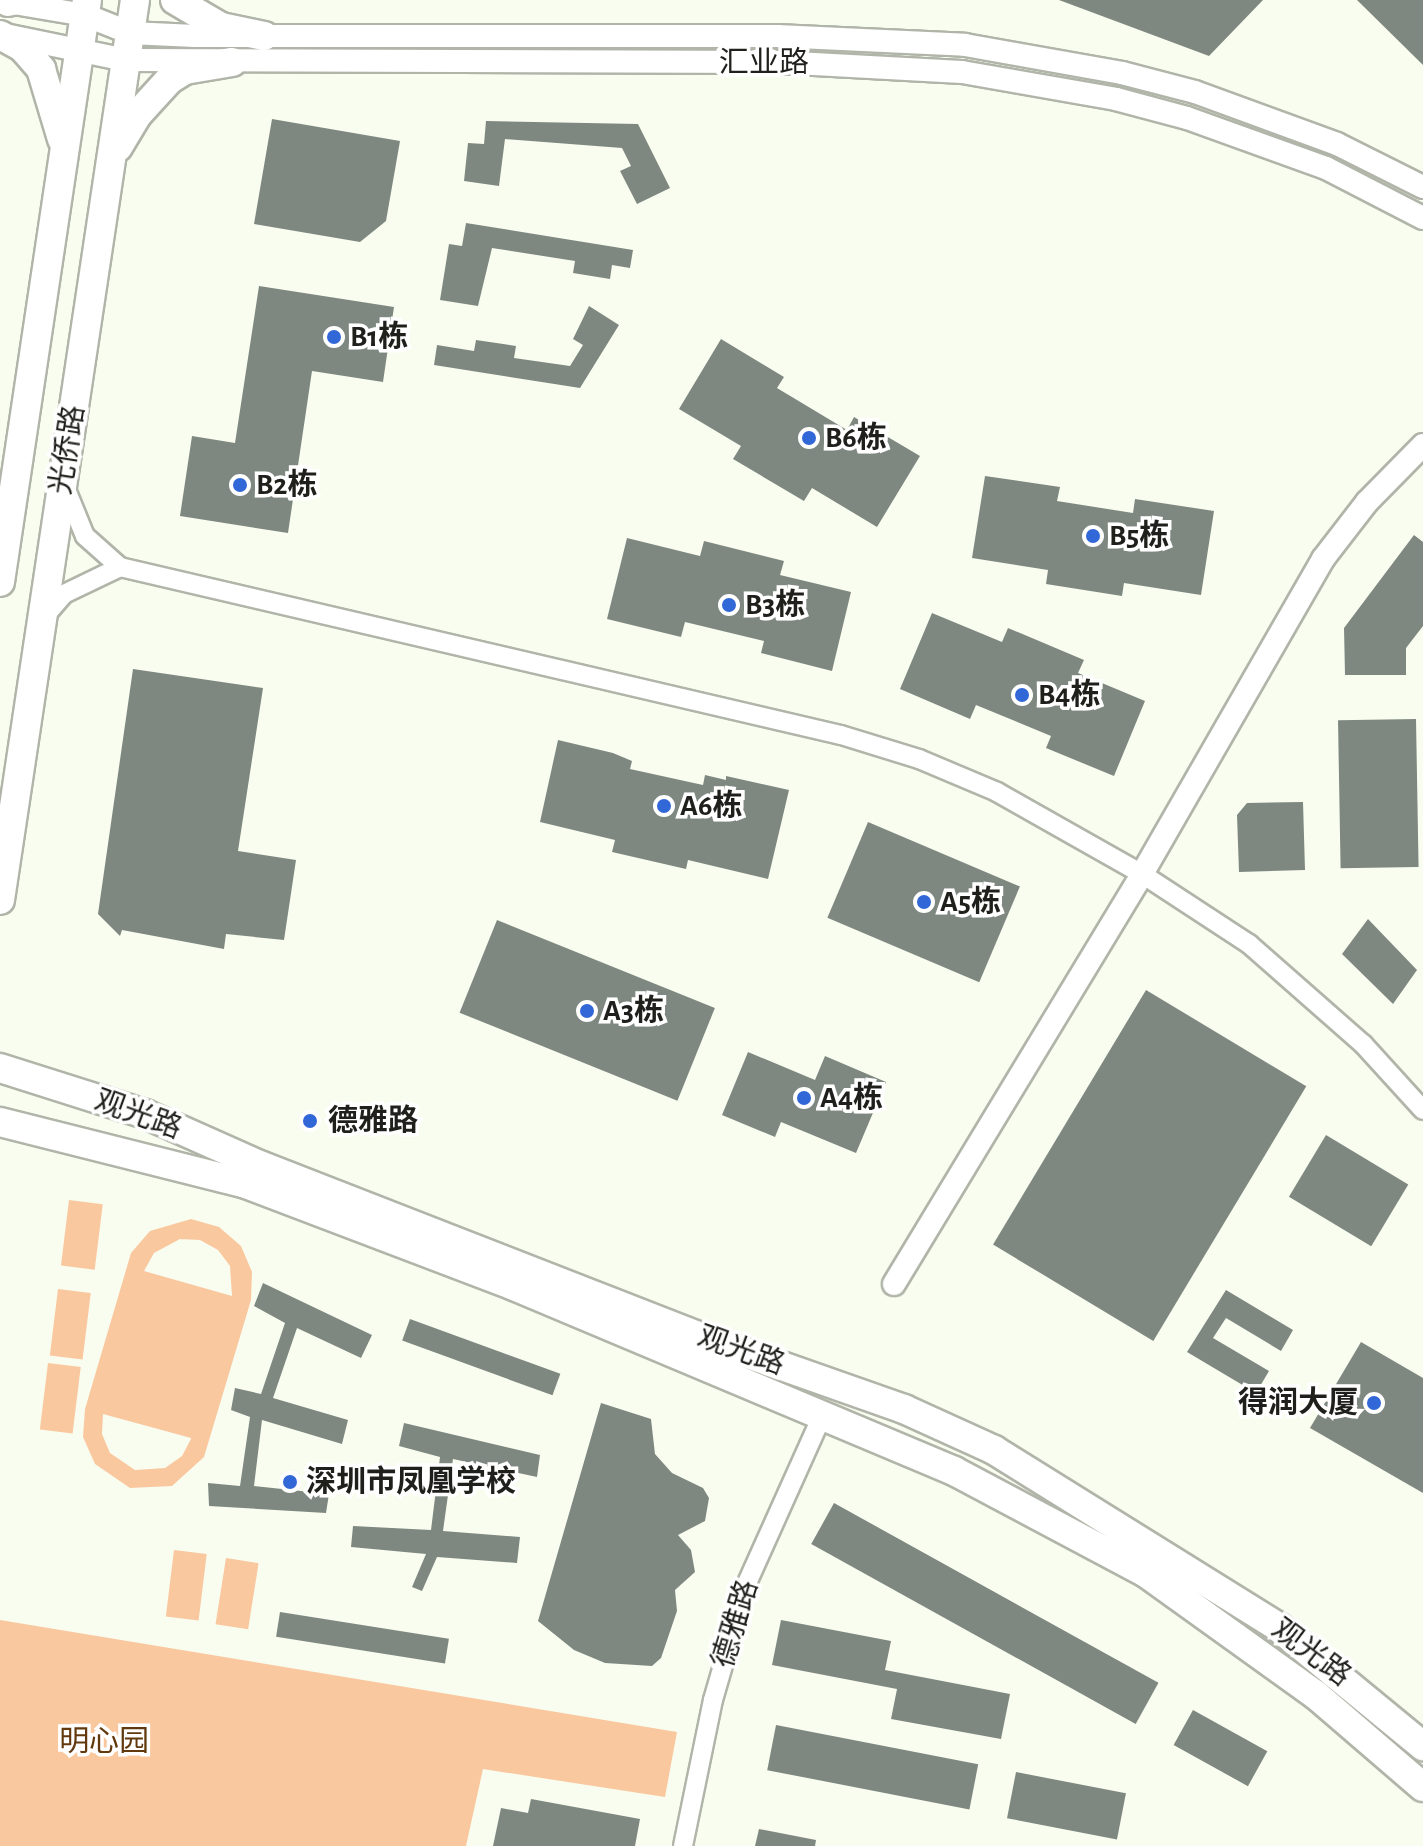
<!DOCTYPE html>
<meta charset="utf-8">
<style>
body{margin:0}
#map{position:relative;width:1423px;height:1846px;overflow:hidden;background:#f9fdf0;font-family:"Alegreya Sans","Noto Sans SC",sans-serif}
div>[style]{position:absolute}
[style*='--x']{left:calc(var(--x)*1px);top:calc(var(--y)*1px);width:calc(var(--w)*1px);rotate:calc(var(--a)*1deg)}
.green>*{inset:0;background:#f9c89f;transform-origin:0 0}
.building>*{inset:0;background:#7f8880;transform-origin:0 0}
.roads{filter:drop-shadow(2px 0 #b1b5a9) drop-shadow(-2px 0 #b1b5a9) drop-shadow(0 2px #b1b5a9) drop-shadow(0 -2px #b1b5a9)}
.minor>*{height:18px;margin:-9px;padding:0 9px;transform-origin:9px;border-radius:9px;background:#fff}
.tertiary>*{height:22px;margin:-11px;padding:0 11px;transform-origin:11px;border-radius:11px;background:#fff}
.primary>*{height:28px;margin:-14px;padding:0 14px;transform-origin:14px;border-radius:14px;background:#fff}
.dots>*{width:22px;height:22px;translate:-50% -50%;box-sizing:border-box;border:4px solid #fff;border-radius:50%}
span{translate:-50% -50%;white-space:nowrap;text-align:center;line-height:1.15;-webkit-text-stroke:7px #fff;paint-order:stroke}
.street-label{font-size:30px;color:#1f201c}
.poi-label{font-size:30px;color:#1f201c;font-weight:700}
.left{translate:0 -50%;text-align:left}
.right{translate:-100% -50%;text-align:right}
.park-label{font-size:30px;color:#62390d}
</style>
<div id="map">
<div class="green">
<i style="left:69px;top:1200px;width:34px;height:66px;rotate:7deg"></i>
<i style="clip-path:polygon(evenodd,191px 1219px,219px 1227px,241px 1246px,252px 1272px,251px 1300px,204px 1457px,172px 1486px,130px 1488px,95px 1464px,83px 1437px,85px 1409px,131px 1253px,150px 1231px,191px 1219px,180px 1239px,200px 1240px,218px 1250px,230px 1266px,232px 1296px,144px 1271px,154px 1253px,180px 1239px,191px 1219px,103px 1414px,191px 1438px,191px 1439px,182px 1456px,165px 1468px,135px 1470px,110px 1453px,102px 1434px,103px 1414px)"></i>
<i style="left:58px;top:1289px;width:33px;height:67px;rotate:7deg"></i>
<i style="left:48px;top:1363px;width:33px;height:67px;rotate:7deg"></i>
<i style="left:174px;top:1550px;width:33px;height:67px;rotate:7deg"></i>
<i style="left:226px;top:1558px;width:33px;height:67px;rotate:9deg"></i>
<i style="clip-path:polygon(0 1620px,677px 1732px,665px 1797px,483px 1769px,466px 1846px,0 1846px)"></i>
</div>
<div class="building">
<i style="clip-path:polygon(1059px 0,1263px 0,1209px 56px)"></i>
<i style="clip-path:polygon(1357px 0,1423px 0,1423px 65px)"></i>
<i style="clip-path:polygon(272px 119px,400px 141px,386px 221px,360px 242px,254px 224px)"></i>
<i style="clip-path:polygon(486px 121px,638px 124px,670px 188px,637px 204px,620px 171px,631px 166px,622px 148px,505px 139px,499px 186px,464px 181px,468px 143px,484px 144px)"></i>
<i style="clip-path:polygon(466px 223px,633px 250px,630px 268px,612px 265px,610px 279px,573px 273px,575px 261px,492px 248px,478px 306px,440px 300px,449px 244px,462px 246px)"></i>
<i style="clip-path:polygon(259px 286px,394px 307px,383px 382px,312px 371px,288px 533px,180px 516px,192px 436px,235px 443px)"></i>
<i style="clip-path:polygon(589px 306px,619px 325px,580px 388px,434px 365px,437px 345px,474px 351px,476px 340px,516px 346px,514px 358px,570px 366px,583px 345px,573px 339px)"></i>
<i style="clip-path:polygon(721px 339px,784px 377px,777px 388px,847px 430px,854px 417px,920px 456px,877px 527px,812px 488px,804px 501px,733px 459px,741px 446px,679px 409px)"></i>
<i style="clip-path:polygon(985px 476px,1060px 487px,1057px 501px,1133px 513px,1135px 499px,1214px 511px,1201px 595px,1124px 583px,1122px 596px,1046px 584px,1048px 570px,972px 558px)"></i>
<i style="clip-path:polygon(1414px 535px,1423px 542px,1423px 626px,1406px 648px,1406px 675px,1345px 675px,1344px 628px)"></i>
<i style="clip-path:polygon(627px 538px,700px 556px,704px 541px,784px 561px,780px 575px,851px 592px,832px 671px,761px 653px,764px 641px,685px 622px,681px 637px,607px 619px)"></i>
<i style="clip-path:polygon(932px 613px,1002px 642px,1008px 628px,1084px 660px,1078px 673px,1145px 701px,1114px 776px,1046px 748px,1051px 736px,976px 705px,970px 719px,900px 689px)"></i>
<i style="clip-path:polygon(133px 669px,263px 688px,238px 851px,296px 860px,284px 940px,226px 934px,224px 949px,122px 930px,120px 936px,98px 914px)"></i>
<i style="left:1416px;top:719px;width:148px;height:78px;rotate:89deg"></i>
<i style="clip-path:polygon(558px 740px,613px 753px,632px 761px,630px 769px,703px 785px,705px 775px,726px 780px,726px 776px,789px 790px,768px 879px,688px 860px,686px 869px,612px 852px,615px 840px,540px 822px)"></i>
<i style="clip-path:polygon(1303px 802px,1305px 870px,1239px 872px,1237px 815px,1247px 803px)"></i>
<i style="left:868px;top:822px;width:165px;height:104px;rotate:23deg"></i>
<i style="clip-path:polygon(1368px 919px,1417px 970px,1393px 1004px,1342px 954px)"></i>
<i style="left:497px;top:920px;width:235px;height:100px;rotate:22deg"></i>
<i style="left:1146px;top:990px;width:187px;height:297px;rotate:31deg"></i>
<i style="clip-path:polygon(748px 1052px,815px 1080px,825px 1056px,886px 1082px,856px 1153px,781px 1122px,775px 1137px,722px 1115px)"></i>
<i style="left:1326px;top:1135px;width:96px;height:72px;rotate:31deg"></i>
<i style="clip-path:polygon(263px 1283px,372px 1335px,361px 1358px,297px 1328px,273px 1398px,348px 1420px,342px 1444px,262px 1420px,254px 1486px,329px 1494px,326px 1513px,209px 1506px,208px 1483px,240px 1486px,250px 1417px,231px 1410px,235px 1388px,261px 1394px,285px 1323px,254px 1306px)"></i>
<i style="clip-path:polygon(1226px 1290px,1293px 1330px,1281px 1351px,1226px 1318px,1213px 1338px,1269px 1371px,1256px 1393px,1187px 1352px)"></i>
<i style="left:410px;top:1319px;width:160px;height:23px;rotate:20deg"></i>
<i style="clip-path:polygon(1361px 1342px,1423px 1378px,1423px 1493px,1310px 1428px)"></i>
<i style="clip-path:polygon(601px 1403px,651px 1419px,655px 1454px,672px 1473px,703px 1488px,709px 1498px,705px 1521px,678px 1535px,691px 1550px,695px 1572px,675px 1590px,677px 1611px,661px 1658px,652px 1666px,605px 1663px,574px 1650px,538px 1621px)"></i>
<i style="clip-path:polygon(404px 1423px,540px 1455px,537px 1477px,453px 1459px,443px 1531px,520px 1537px,517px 1563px,437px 1557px,422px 1591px,412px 1587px,426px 1554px,351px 1547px,353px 1526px,431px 1530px,440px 1457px,399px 1446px)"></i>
<i style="left:834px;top:1503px;width:371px;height:47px;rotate:29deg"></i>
<i style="left:280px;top:1612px;width:171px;height:25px;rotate:9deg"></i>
<i style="clip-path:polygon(781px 1620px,891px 1641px,885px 1670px,1010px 1694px,1001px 1739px,891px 1719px,897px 1689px,772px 1665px)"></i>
<i style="left:1193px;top:1710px;width:85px;height:40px;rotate:29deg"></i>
<i style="left:776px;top:1725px;width:206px;height:46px;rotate:11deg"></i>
<i style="left:1016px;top:1772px;width:112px;height:47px;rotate:11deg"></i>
<i style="clip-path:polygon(531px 1799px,640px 1819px,635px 1846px,493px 1846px,501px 1808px,528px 1813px)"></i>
<i style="clip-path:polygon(759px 1829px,816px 1840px,815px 1846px,755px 1846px)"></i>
</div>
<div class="roads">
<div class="minor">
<i style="--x:65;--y:487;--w:53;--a:67.8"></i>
<i style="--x:85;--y:536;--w:47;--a:41.5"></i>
<i style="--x:120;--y:567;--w:740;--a:13.12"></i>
<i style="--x:841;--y:735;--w:82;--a:17.1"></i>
<i style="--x:919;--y:759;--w:85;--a:22.9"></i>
<i style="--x:997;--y:792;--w:167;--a:29.5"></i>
<i style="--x:1142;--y:874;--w:128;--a:33.2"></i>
<i style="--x:1249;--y:944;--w:152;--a:41.3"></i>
<i style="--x:1363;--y:1044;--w:89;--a:47.7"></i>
<i style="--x:44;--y:617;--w:30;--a:-49"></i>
<i style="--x:64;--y:594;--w:62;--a:-25.7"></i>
<i style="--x:683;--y:1846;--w:149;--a:-78.4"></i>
<i style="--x:713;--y:1700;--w:122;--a:-73.8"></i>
<i style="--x:747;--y:1583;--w:185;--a:-65.8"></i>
</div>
<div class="tertiary">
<i style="--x:2;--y:1;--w:84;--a:9.6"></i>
<i style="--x:85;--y:15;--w:48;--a:21.8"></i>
<i style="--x:130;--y:33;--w:65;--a:2.6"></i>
<i style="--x:195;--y:36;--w:582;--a:0"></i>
<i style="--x:777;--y:36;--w:188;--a:2.7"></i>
<i style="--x:965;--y:45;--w:159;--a:10.1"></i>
<i style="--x:1122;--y:73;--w:75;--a:14.6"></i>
<i style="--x:1195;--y:92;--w:151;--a:20.1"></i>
<i style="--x:1337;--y:144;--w:96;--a:26.6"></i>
<i style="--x:5;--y:35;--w:124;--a:11.7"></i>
<i style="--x:126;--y:60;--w:651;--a:0.18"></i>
<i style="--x:777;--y:62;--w:185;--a:3.1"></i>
<i style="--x:962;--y:72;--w:156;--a:9.9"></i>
<i style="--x:1116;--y:99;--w:73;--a:15"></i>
<i style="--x:1187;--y:118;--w:148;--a:19.8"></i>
<i style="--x:1326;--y:168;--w:109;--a:27.3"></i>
<i style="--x:894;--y:1284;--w:479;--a:-58.8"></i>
<i style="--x:1142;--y:874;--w:363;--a:-60.1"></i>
<i style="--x:1323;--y:559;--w:72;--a:-52.3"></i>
<i style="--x:1367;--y:502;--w:80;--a:-45.5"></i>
</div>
<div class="primary">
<i style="--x:175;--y:0;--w:53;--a:30.4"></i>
<i style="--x:221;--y:27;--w:44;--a:11.8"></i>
<i style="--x:8;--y:2;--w:8;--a:-14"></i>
<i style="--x:0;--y:35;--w:26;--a:29"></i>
<i style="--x:23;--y:48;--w:28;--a:49"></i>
<i style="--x:41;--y:69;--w:73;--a:73.3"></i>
<i style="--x:118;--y:147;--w:39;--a:-59"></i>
<i style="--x:138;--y:114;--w:46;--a:-47.6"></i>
<i style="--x:169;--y:80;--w:19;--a:-32"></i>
<i style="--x:185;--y:70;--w:48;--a:-9.7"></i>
<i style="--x:0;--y:582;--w:588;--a:-81.5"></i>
<i style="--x:0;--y:900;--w:910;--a:-81.47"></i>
<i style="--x:0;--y:1068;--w:152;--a:17.6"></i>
<i style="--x:145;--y:1114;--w:128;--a:24"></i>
<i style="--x:262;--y:1166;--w:479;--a:21.3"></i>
<i style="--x:708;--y:1340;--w:208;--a:19.4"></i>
<i style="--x:904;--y:1409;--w:99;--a:24.5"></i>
<i style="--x:994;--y:1450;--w:335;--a:31.9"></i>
<i style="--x:1278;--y:1627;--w:188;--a:39.4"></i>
<i style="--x:0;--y:1122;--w:251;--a:14.1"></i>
<i style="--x:243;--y:1183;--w:290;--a:20.8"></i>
<i style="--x:514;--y:1286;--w:477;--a:22.8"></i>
<i style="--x:954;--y:1471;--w:217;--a:28"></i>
<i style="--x:1146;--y:1573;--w:209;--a:35.7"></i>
<i style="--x:1316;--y:1695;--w:141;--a:40.7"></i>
</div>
</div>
<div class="dots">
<i style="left:334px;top:337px;background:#3167d6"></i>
<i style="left:809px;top:438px;background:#3167d6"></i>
<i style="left:240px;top:485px;background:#3167d6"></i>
<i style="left:1093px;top:536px;background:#3167d6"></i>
<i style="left:729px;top:605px;background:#3167d6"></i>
<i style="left:1022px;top:695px;background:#3167d6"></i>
<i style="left:664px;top:806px;background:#3167d6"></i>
<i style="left:924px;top:902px;background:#3167d6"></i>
<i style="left:587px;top:1011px;background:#3167d6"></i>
<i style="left:804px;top:1098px;background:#3167d6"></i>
<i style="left:310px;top:1121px;background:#3167d6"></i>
<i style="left:1374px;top:1403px;background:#3167d6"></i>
<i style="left:290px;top:1482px;background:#3167d6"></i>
</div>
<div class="street-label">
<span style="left:764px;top:63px">汇业路</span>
<span style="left:68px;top:450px;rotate:-81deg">光侨路</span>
<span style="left:138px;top:1115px;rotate:20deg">观光路</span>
<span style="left:741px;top:1351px;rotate:20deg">观光路</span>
<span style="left:736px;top:1624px;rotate:-73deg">德雅路</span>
<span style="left:1311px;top:1653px;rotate:37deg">观光路</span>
</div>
<div class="poi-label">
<span class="left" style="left:350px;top:337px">B1栋</span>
<span class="left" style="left:825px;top:438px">B6栋</span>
<span class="left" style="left:256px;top:485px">B2栋</span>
<span class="left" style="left:1109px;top:536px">B5栋</span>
<span class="left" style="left:745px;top:605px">B3栋</span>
<span class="left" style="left:1038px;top:695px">B4栋</span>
<span class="left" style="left:680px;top:806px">A6栋</span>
<span class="left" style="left:940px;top:902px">A5栋</span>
<span class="left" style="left:603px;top:1011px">A3栋</span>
<span class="left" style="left:820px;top:1098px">A4栋</span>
<span class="left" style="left:328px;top:1121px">德雅路</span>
<span class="right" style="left:1358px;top:1403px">得润大厦</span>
<span class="left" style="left:306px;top:1482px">深圳市凤凰学校</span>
</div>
<div class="park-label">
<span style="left:104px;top:1742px">明心园</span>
</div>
</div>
